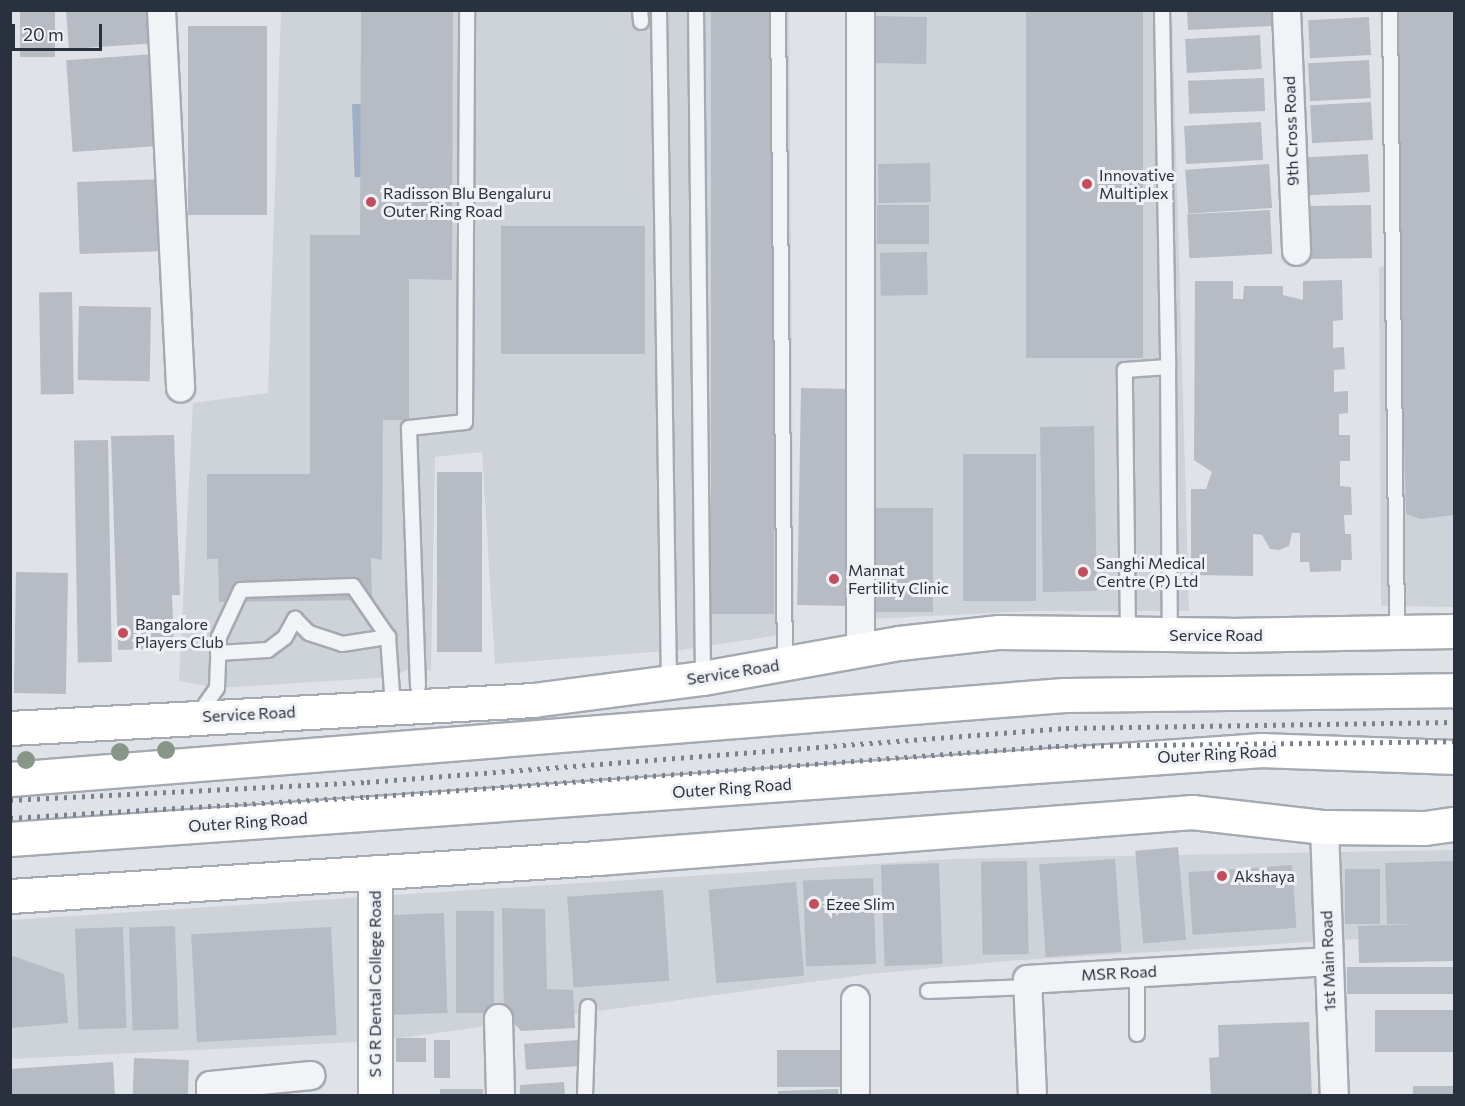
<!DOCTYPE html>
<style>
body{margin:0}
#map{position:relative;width:1465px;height:1106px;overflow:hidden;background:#dfe3e8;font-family:Commissioner,sans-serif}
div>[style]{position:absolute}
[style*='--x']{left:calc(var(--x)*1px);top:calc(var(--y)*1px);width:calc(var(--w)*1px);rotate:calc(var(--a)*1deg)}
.built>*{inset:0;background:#ced2d9}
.water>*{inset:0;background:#9db0c5;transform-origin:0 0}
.building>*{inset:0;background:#b7bcc4;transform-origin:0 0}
.roads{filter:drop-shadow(2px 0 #a5aab2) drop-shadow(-2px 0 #a5aab2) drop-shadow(0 2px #a5aab2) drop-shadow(0 -2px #a5aab2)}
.lane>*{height:14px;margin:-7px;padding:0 7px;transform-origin:7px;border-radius:7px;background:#f2f3f6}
.street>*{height:27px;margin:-13.5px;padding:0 13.5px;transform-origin:13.5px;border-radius:13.5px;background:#f2f3f6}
.secondary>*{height:33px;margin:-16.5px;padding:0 16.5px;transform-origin:16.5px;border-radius:16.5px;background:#fff}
.highway>*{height:33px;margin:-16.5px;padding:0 16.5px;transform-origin:16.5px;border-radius:16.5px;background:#fff}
.rail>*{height:4.5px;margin-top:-2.25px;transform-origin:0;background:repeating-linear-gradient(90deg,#7a8290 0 3px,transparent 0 9px)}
.trees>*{width:18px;height:18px;margin:-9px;border-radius:50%;background:#869787}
.dots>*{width:16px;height:16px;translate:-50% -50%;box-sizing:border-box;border:3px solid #eff1f5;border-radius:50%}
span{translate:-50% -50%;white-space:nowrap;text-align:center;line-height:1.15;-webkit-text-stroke:6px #eff1f5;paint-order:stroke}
.street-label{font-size:16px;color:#29303e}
.poi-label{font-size:16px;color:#29303e}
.left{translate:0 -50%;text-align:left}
.frame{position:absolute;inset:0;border:12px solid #29303e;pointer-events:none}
.scale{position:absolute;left:12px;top:24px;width:90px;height:27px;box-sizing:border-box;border:3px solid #29303e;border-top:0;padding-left:8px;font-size:18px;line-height:21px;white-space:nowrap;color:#29303e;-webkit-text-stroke:4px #eff1f5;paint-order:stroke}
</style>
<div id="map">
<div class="built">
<i style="clip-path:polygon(281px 11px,789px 11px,794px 633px,680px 650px,495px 664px,482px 452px,435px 457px,431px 671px,417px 665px,392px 677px,217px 688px,179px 681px,193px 403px,268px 393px)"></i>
<i style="clip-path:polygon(872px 11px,1172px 11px,1189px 611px,1032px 611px,870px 619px)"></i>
<i style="clip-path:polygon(1380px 11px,1454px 11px,1454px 607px,1381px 606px,1379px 267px,1391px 265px)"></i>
<i style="clip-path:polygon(1454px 850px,1454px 933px,1007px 961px,870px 974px,378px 1041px,11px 1059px,11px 920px,951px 859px)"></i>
</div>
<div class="water">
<i style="left:389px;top:103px;width:73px;height:37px;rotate:88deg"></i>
</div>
<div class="building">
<i style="left:20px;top:10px;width:35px;height:47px"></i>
<i style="clip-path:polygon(66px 10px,156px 10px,158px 43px,69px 49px)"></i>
<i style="clip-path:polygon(361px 10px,453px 10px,452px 280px,409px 279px,409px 420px,383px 420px,382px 560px,371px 558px,372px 600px,219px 602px,218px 559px,207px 559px,207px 474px,310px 474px,310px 235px,360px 235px)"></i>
<i style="left:711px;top:10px;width:63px;height:604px"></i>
<i style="left:1026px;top:10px;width:117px;height:348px"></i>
<i style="clip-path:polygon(1187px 10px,1273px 10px,1274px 26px,1188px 30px)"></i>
<i style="clip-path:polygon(1393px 10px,1454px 10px,1454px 515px,1421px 519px,1406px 514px)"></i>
<i style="left:875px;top:16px;width:52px;height:47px;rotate:1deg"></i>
<i style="left:1369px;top:17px;width:38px;height:61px;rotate:87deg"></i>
<i style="left:188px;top:26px;width:79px;height:189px"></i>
<i style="left:1260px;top:35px;width:34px;height:75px;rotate:87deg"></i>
<i style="left:155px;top:54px;width:92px;height:89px;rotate:86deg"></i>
<i style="left:1369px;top:60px;width:38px;height:61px;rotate:87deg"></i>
<i style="left:1264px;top:78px;width:33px;height:76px;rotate:88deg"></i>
<i style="left:1371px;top:102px;width:38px;height:61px;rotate:87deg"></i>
<i style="left:1261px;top:122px;width:38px;height:77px;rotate:87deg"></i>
<i style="left:1368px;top:154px;width:38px;height:61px;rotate:87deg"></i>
<i style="left:930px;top:163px;width:39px;height:52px;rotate:89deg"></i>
<i style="left:1269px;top:164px;width:44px;height:84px;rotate:86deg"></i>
<i style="left:166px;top:179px;width:72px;height:89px;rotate:88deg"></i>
<i style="left:877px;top:205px;width:52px;height:39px"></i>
<i style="left:1371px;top:205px;width:53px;height:63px;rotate:89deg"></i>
<i style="left:1270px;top:210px;width:44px;height:83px;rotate:87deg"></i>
<i style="left:645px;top:226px;width:128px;height:144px;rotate:90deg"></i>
<i style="left:927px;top:252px;width:43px;height:47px;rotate:89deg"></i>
<i style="clip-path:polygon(1342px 280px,1343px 320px,1333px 321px,1333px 348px,1344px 347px,1345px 369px,1334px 370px,1334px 392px,1348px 391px,1348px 413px,1339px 414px,1339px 435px,1350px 435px,1350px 461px,1340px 461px,1340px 486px,1351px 487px,1352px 515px,1344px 515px,1345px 534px,1351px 534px,1352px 560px,1341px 560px,1341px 571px,1310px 572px,1309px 562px,1300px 562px,1300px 533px,1292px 533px,1289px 546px,1279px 550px,1270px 549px,1262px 535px,1253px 534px,1253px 576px,1191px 575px,1191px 489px,1206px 489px,1212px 472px,1194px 460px,1195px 281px,1233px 281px,1233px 299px,1243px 299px,1244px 286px,1283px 286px,1283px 295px,1303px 300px,1303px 281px)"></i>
<i style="left:72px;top:292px;width:102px;height:33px;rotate:89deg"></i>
<i style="left:79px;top:306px;width:72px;height:74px;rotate:1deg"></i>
<i style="left:801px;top:388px;width:53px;height:217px;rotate:1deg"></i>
<i style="left:1094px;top:426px;width:165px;height:54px;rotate:89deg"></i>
<i style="clip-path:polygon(174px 435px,180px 595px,172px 595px,174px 648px,118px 650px,111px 436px)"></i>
<i style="left:108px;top:440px;width:222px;height:34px;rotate:89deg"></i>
<i style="left:963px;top:454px;width:73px;height:147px"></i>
<i style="left:437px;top:472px;width:45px;height:180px"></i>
<i style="left:872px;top:508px;width:61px;height:104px"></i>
<i style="left:68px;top:573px;width:121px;height:52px;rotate:91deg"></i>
<i style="left:1178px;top:847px;width:93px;height:43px;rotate:85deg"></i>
<i style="left:1115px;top:859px;width:93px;height:76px;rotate:86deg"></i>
<i style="left:1027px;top:861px;width:93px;height:46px;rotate:89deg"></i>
<i style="clip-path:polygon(1454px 861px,1454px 961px,1359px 963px,1358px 926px,1418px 924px,1387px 924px,1385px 863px)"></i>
<i style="left:939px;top:863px;width:101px;height:58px;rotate:88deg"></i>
<i style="left:1292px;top:865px;width:63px;height:104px;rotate:86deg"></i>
<i style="left:1345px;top:869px;width:35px;height:55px"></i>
<i style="left:873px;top:878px;width:86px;height:70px;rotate:88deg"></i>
<i style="left:796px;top:882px;width:94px;height:88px;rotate:85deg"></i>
<i style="left:663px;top:890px;width:91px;height:96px;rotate:86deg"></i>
<i style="clip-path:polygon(502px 908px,545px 909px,547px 989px,573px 990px,575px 1028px,521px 1031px,504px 1013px)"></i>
<i style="left:456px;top:911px;width:38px;height:102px"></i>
<i style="left:444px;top:913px;width:100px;height:54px;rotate:88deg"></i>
<i style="left:175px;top:926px;width:103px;height:46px;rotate:88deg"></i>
<i style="left:123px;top:927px;width:101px;height:48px;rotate:88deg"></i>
<i style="left:331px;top:927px;width:108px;height:140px;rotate:87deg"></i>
<i style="clip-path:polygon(10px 955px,64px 974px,68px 1023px,10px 1028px)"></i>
<i style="left:1454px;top:967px;width:27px;height:107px;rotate:90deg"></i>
<i style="left:1454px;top:1010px;width:42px;height:79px;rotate:90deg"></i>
<i style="clip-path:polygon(1309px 1022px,1312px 1096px,1211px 1096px,1209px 1058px,1219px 1057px,1218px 1025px)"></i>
<i style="left:396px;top:1038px;width:30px;height:24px"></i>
<i style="left:434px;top:1040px;width:16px;height:38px"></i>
<i style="left:578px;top:1040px;width:26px;height:54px;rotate:86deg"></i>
<i style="left:840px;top:1050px;width:37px;height:63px;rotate:90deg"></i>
<i style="left:134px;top:1058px;width:55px;height:38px;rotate:2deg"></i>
<i style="clip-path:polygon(113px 1062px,115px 1096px,10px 1096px,10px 1069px)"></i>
<i style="clip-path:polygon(564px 1082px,565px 1096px,520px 1096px,520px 1085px)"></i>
<i style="left:1413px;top:1086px;width:41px;height:10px"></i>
<i style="left:440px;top:1089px;width:43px;height:7px"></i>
<i style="clip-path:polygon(838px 1089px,839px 1096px,778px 1096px,778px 1091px)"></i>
</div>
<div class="roads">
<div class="lane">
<i style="--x:640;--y:10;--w:12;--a:85"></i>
<i style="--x:659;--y:10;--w:672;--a:89.15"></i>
<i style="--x:696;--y:10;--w:667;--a:89.4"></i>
<i style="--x:778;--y:10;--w:654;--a:89.39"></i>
<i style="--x:1162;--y:10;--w:357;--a:89"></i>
<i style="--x:1390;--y:10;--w:621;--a:89.35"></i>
<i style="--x:1128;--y:634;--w:264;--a:-90.7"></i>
<i style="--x:1125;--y:370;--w:43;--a:-4"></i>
<i style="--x:1168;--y:367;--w:268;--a:89.6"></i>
<i style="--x:218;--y:653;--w:50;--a:-3.4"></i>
<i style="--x:268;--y:650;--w:21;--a:-37"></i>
<i style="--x:285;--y:637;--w:21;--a:-61"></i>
<i style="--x:295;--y:619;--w:20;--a:45"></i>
<i style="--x:309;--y:633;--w:35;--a:18"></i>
<i style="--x:342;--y:644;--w:47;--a:-8.7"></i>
<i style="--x:418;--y:686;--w:258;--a:-92"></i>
<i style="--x:409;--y:428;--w:56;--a:-6.1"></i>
<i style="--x:465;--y:422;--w:412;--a:-89.7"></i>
<i style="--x:198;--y:715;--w:33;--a:-55"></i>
<i style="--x:217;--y:688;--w:51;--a:-87.8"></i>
<i style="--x:219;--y:637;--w:52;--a:-64.9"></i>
<i style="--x:241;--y:590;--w:112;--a:-2"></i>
<i style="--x:353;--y:586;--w:62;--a:55.5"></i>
<i style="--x:388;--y:637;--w:70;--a:85.9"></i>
<i style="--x:1137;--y:972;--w:62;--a:90"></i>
<i style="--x:928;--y:991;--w:101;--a:-2.3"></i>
<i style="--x:585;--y:1096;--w:89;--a:-88.1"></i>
</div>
<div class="street">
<i style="--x:161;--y:10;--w:378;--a:87.1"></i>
<i style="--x:1286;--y:10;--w:241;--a:87.6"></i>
<i style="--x:860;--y:649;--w:639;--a:-90"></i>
<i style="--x:1324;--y:827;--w:269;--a:87.9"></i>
<i style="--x:855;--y:999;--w:97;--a:90"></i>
<i style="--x:498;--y:1018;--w:78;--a:88.5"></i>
<i style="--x:210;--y:1096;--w:11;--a:-90"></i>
<i style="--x:210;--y:1085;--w:101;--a:-5.7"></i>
<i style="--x:1032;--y:1096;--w:117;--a:-92.4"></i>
<i style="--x:1027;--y:979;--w:302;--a:-3.4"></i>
</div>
<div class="secondary">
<i style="--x:10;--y:728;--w:524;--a:-3.06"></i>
<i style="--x:533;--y:700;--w:171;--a:-7.4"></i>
<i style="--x:703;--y:678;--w:199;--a:-10.1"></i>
<i style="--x:899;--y:643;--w:101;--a:-6.3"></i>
<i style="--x:999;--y:632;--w:230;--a:0.7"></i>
<i style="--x:1229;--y:635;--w:225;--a:-1"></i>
<i style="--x:375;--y:872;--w:224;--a:90"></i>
<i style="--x:10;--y:896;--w:588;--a:-3.7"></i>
<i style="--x:597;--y:858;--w:597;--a:-4.42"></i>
<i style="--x:1192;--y:812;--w:133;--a:6.5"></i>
<i style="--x:1324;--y:827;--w:101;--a:0.6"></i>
<i style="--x:1425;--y:828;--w:29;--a:-8"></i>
</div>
<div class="highway">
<i style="--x:10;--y:779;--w:1057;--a:-4.56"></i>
<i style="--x:1064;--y:695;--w:390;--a:-0.7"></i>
<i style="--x:10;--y:839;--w:1255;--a:-4.07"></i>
<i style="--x:1262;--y:750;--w:192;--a:2.1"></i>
</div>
</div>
<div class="rail">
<i style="--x:10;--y:800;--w:357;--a:-2.9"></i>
<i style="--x:367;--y:782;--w:701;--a:-4.42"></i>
<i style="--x:1066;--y:728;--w:388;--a:-0.9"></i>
<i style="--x:10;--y:818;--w:357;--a:-3.4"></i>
<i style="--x:366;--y:797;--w:692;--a:-4.23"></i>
<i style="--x:1056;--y:746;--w:398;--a:-0.7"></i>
</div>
<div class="trees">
<i style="left:166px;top:750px"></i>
<i style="left:120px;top:752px"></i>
<i style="left:26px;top:760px"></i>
</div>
<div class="dots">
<i style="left:1087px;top:184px;background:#c44d5d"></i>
<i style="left:371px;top:202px;background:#c44d5d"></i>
<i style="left:1083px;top:572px;background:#c44d5d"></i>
<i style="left:834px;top:579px;background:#c44d5d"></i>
<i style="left:123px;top:633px;background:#c44d5d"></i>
<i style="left:1222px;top:876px;background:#c44d5d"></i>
<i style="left:814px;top:904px;background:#c44d5d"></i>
</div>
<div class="street-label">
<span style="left:1291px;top:131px;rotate:-92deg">9th Cross Road</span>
<span style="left:1216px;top:635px">Service Road</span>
<span style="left:733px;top:672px;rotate:-9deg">Service Road</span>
<span style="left:249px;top:714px;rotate:-3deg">Service Road</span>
<span style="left:1217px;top:754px;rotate:-3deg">Outer Ring Road</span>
<span style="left:732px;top:788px;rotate:-4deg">Outer Ring Road</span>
<span style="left:248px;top:822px;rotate:-4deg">Outer Ring Road</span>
<span style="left:1328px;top:961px;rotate:-92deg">1st Main Road</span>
<span style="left:1119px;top:973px;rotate:-3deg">MSR Road</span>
<span style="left:375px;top:984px;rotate:-90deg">S G R Dental College Road</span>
</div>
<div class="poi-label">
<span class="left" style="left:1099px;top:184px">Innovative<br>Multiplex</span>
<span class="left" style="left:383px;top:202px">Radisson Blu Bengaluru<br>Outer Ring Road</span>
<span class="left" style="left:1096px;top:572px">Sanghi Medical<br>Centre (P) Ltd</span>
<span class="left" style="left:848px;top:579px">Mannat<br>Fertility Clinic</span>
<span class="left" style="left:135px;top:633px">Bangalore<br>Players Club</span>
<span class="left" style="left:1234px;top:876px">Akshaya</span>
<span class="left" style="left:826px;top:904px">Ezee Slim</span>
</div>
<div class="frame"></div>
<div class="scale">20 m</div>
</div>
